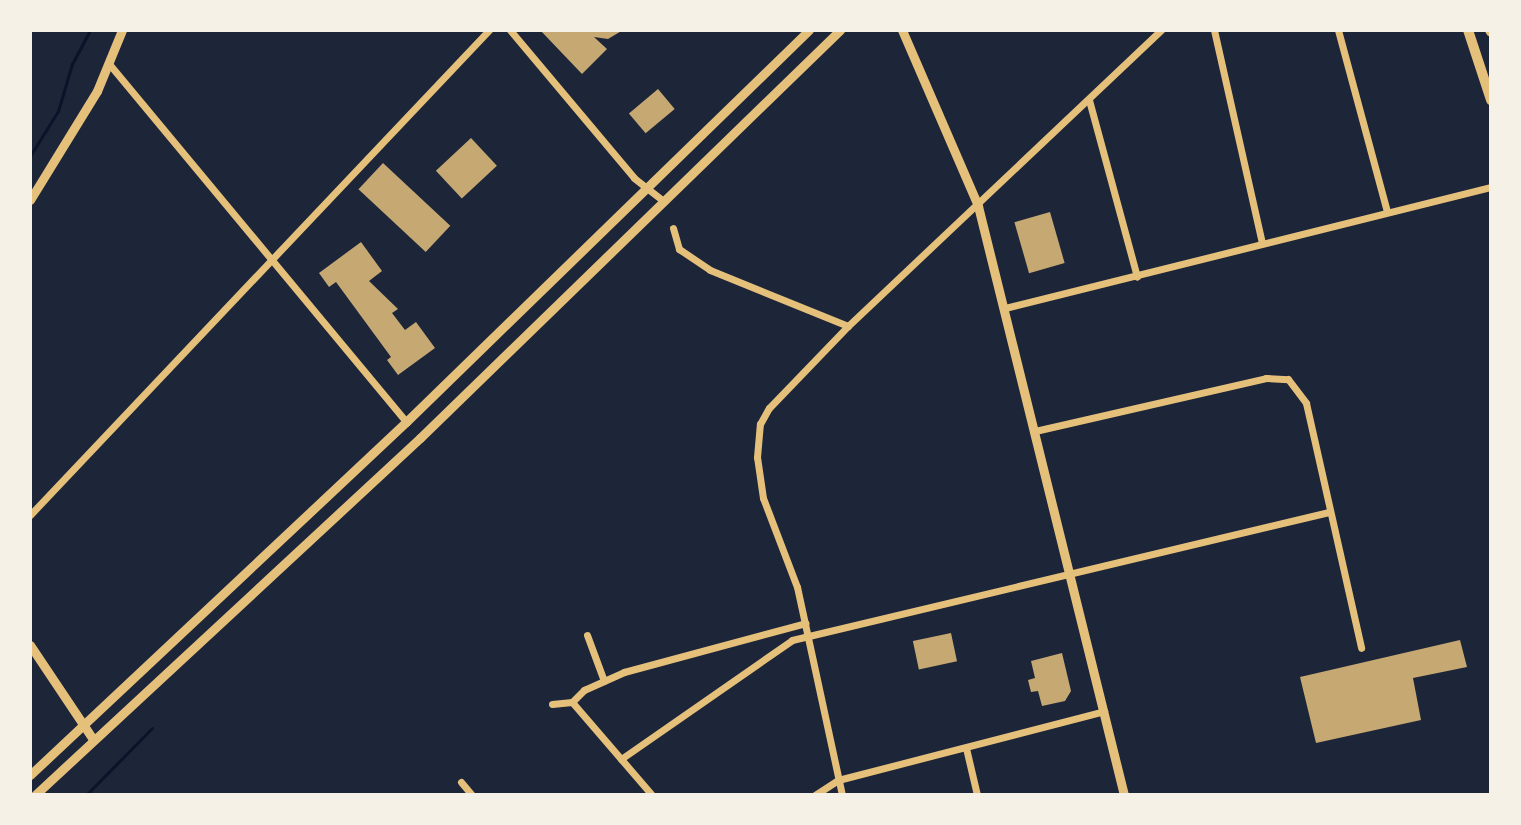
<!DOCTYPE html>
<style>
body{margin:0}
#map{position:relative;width:1521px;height:825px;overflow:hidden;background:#14213d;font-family:"Source Sans 3",sans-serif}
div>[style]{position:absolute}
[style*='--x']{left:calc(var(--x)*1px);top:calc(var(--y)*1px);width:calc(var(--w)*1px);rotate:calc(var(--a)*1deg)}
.green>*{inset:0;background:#1d2539;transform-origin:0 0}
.stream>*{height:3px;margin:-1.5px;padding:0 1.5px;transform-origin:1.5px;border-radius:1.5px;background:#0b132b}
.building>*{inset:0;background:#c6a872;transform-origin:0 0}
.minor>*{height:7px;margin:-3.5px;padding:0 3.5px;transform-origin:3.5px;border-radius:3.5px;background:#e5c07b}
.tertiary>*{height:9px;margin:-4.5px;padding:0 4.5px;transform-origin:4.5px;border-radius:4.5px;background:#e5c07b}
.secondary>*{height:10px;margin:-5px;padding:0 5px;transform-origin:5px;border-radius:5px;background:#e5c07b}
span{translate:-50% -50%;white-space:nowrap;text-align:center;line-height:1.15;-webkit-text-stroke:6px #f6f1e7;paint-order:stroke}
.frame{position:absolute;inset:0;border:32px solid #f6f1e7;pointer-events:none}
</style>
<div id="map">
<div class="green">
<i style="left:30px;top:30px;width:1461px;height:765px"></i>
</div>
<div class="stream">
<i style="--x:30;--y:156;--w:53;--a:-58.1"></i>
<i style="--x:58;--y:111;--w:49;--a:-73.4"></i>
<i style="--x:72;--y:64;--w:38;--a:-62"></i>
<i style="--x:86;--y:795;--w:94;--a:-45.4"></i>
</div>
<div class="building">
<i style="clip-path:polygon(540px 30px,623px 30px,608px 39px,594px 37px,607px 49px,582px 74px)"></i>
<i style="left:658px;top:89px;width:26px;height:38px;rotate:50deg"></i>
<i style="left:471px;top:138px;width:38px;height:48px;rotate:47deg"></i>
<i style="left:383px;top:163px;width:92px;height:36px;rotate:43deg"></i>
<i style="left:1050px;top:212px;width:53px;height:37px;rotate:74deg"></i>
<i style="clip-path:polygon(361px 242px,382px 271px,369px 281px,398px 309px,392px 313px,405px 330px,416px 322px,435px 348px,398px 375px,387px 360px,391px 357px,336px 282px,329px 287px,319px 273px)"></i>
<i style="left:951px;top:633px;width:29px;height:39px;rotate:78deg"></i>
<i style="clip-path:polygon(1460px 640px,1467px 667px,1413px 678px,1421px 720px,1316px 743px,1300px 677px)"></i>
<i style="clip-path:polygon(1062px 653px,1071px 691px,1065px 701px,1042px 706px,1038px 691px,1031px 692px,1028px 680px,1035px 678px,1031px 661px)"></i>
</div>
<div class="minor">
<i style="--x:510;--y:30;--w:193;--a:50"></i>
<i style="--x:634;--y:178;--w:37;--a:38"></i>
<i style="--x:1214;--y:30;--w:218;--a:77.3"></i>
<i style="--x:1338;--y:30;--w:188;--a:74.9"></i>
<i style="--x:110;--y:65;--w:464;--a:50.3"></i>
<i style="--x:1089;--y:100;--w:183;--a:74.8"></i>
<i style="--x:673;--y:228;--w:22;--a:74"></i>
<i style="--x:679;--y:249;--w:37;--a:34"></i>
<i style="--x:710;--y:270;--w:149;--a:22.1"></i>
<i style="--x:1005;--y:308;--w:501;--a:-13.98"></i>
<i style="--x:1035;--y:431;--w:237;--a:-12.9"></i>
<i style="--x:1266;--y:378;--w:22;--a:3"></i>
<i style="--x:1288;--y:379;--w:30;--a:53"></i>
<i style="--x:1306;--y:403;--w:251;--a:77.3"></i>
<i style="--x:30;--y:515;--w:668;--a:-46.58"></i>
<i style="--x:587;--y:635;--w:49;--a:69.7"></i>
<i style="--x:572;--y:702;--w:17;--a:-45"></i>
<i style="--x:584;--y:690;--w:44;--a:-24.2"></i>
<i style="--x:624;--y:672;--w:188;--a:-15.1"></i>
<i style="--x:552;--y:704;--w:20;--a:-6"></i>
<i style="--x:572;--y:702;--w:123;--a:49.3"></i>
<i style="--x:966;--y:748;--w:48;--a:76.8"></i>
<i style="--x:621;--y:759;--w:208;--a:-34.8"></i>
<i style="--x:792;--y:640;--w:552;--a:-13.41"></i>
<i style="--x:461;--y:782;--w:17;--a:50"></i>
<i style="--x:815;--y:795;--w:27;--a:-33"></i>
<i style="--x:838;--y:780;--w:275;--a:-14.5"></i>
<i style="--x:842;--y:795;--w:213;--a:-102.2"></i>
<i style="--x:797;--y:587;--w:95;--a:-110.9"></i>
<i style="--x:763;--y:498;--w:41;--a:-98.3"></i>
<i style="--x:757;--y:457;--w:33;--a:-85"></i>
<i style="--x:760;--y:424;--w:18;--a:-61"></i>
<i style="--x:769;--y:408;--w:114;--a:-46.1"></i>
<i style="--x:848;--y:326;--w:431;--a:-43.4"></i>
</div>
<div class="tertiary">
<i style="--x:902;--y:30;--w:192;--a:66.6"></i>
<i style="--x:978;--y:206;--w:607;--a:76.08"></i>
<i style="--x:30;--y:200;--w:128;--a:-58.4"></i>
<i style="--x:97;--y:91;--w:66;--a:-67.7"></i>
<i style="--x:30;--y:645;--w:113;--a:56.2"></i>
<i style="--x:30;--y:775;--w:516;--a:-43.19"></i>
<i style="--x:406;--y:422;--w:562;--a:-44.21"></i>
<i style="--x:35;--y:795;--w:525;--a:-42.84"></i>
<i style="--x:420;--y:438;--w:586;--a:-44.17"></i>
</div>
<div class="secondary">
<i style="--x:1468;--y:30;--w:74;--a:71.8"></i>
<i style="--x:1490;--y:30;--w:2;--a:63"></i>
</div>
<div class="frame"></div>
</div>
